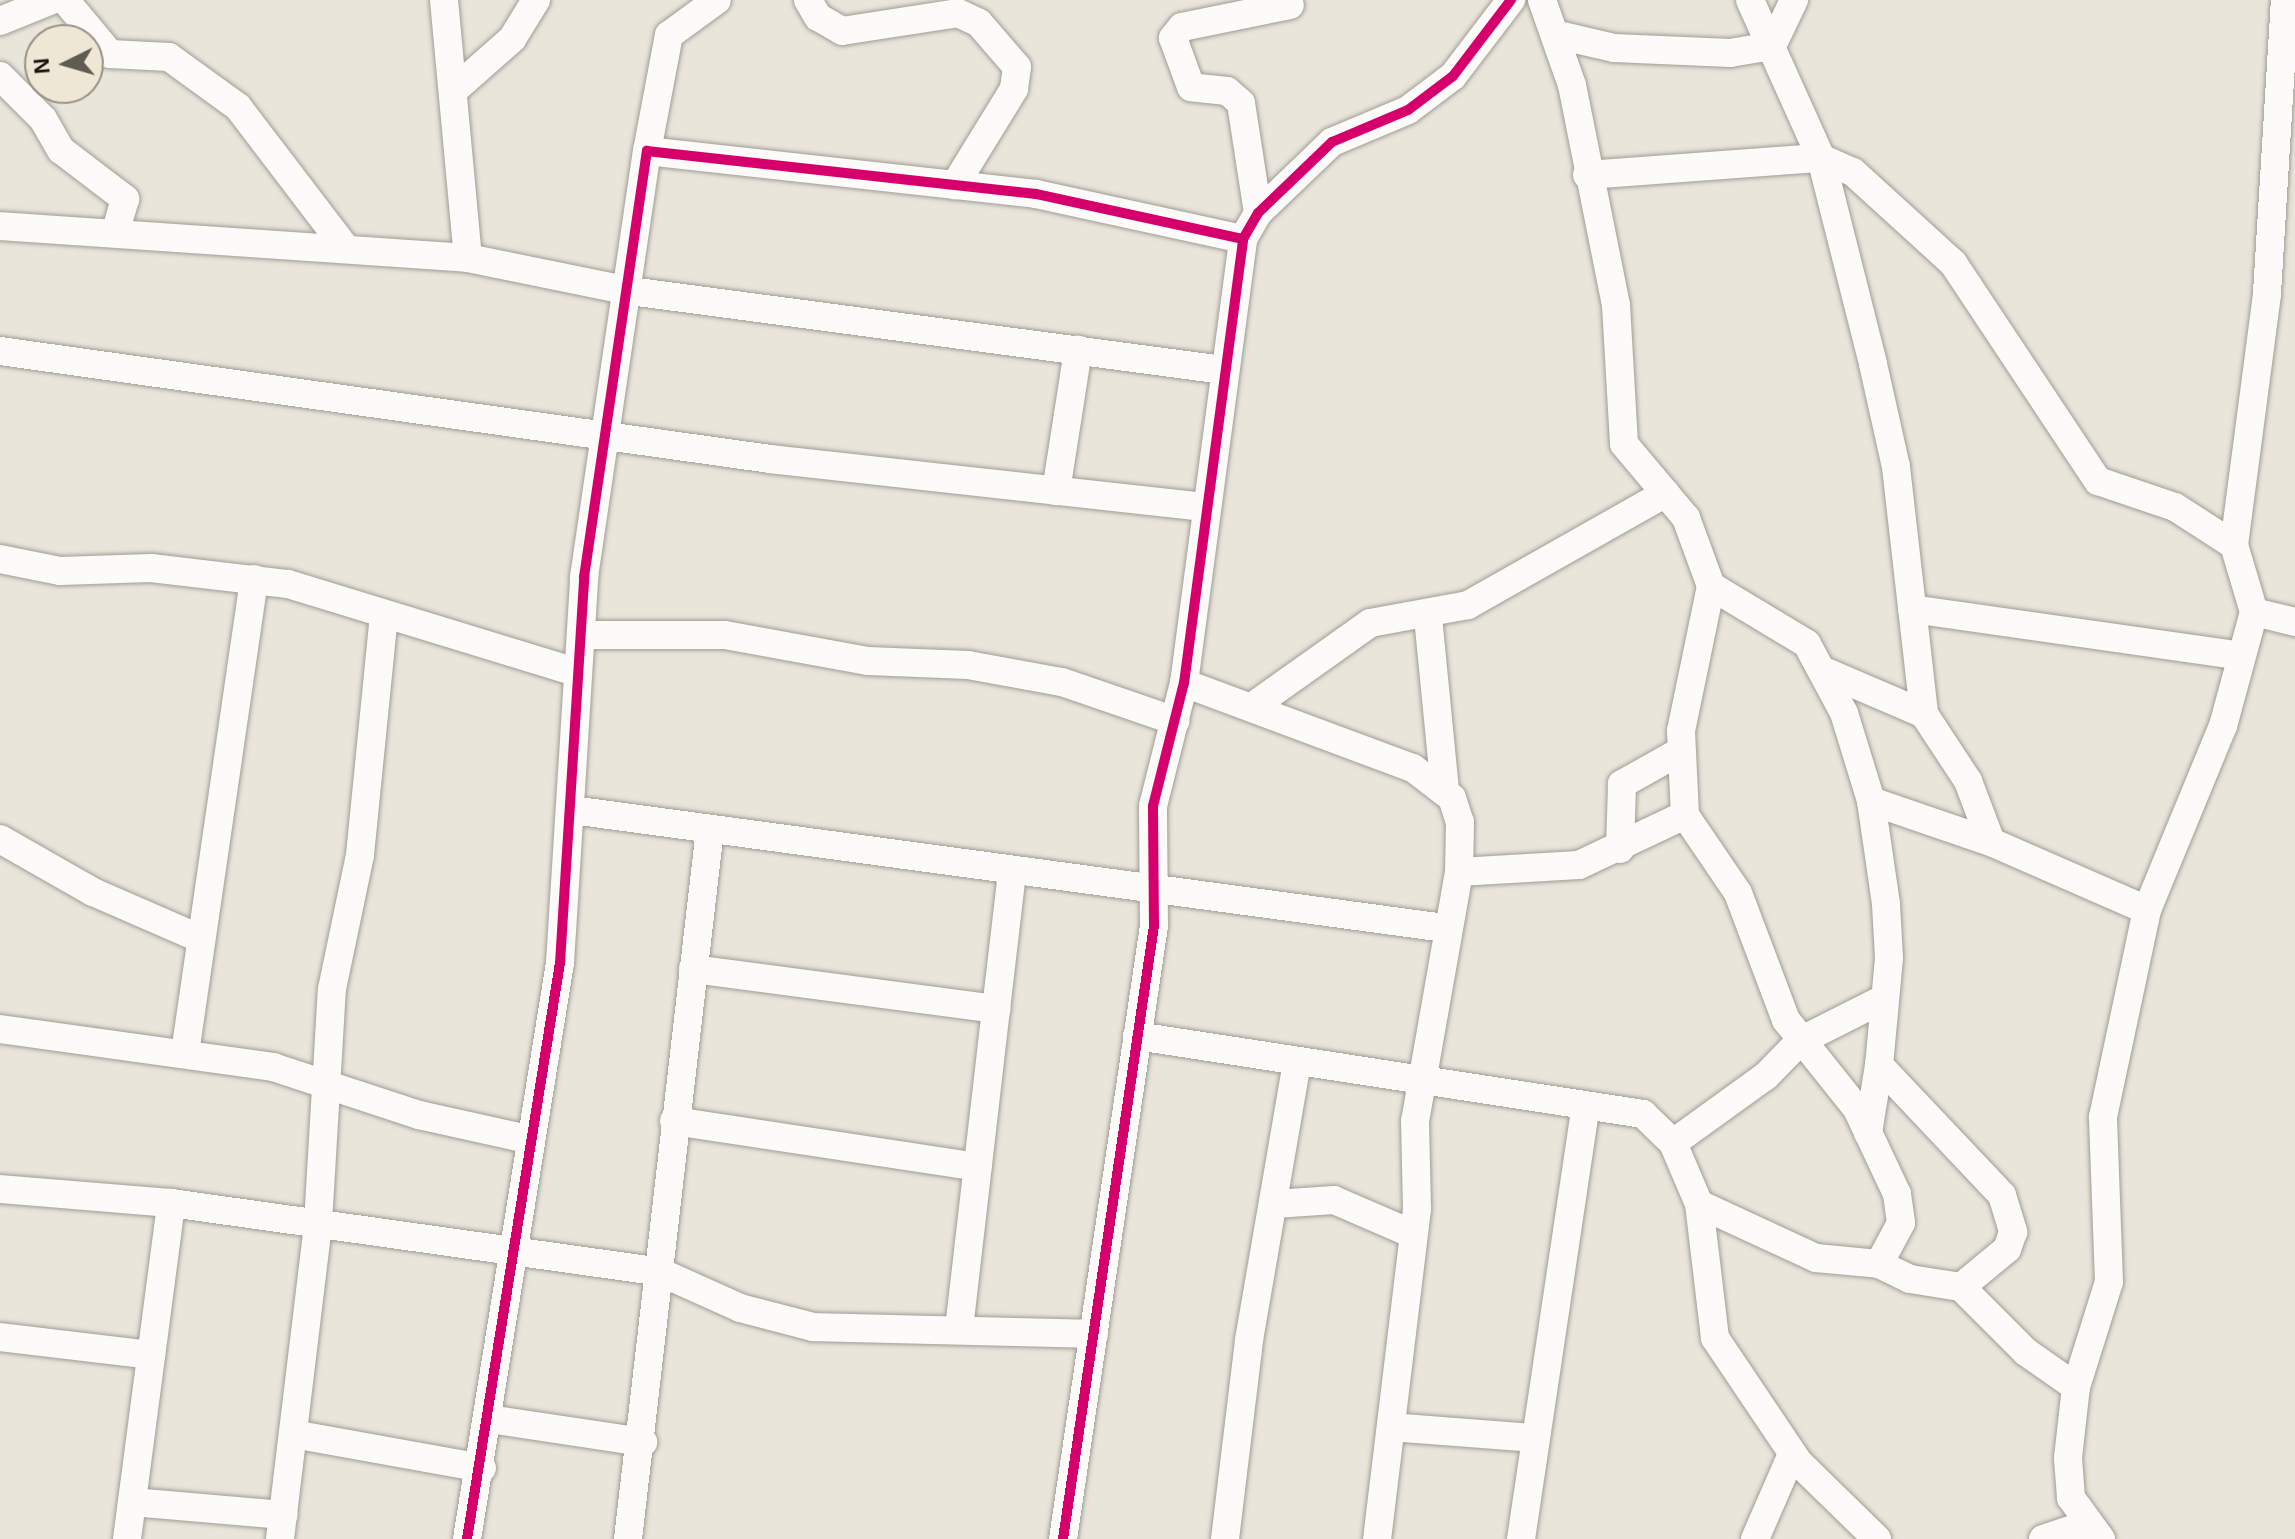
<!DOCTYPE html>
<style>
body{margin:0}
#map{position:relative;width:2295px;height:1539px;overflow:hidden;background:#e9e5db;font-family:Arial,sans-serif}
div>[style]{position:absolute}
.roads{filter:drop-shadow(0 0 2px #a09d95) drop-shadow(0 0 2px #a09d95)}
.minor>*{height:28px;margin:-14px;padding:0 14px;transform-origin:14px;border-radius:14px;background:#fcfbfa}
.cycleway>*{height:10px;margin:-5px;padding:0 5px;transform-origin:5px;border-radius:5px;background:#d6006c}
span{translate:-50% -50%;white-space:nowrap;text-align:center;line-height:1.15;-webkit-text-stroke:8px #efe7d5;paint-order:stroke}
.north{position:absolute;left:24px;top:24px;width:80px;height:80px;box-sizing:border-box;background:#efe7d5;border:2px solid #989285;border-radius:50%;rotate:265deg;font-size:22px;font-weight:700;line-height:32px;text-align:center;color:#15130c}
.north::after{content:'';display:block;margin:auto;width:28px;height:36px;background:#5f5c54;clip-path:polygon(50% 0,100% 100%,50% 72%,0 100%)}
</style>
<div id="map">
<div class="roads">
<div class="minor">
<i style="left:65px;top:0;width:70px;rotate:50.2deg"></i>
<i style="left:110px;top:54px;width:59px;rotate:2.9deg"></i>
<i style="left:169px;top:57px;width:85px;rotate:35.9deg"></i>
<i style="left:238px;top:107px;width:175px;rotate:52.7deg"></i>
<i style="left:444px;top:0;width:259px;rotate:84.7deg"></i>
<i style="left:808px;top:0;width:20px;rotate:60deg"></i>
<i style="left:818px;top:17px;width:28px;rotate:30deg"></i>
<i style="left:842px;top:31px;width:117px;rotate:-8.8deg"></i>
<i style="left:958px;top:13px;width:23px;rotate:25deg"></i>
<i style="left:979px;top:23px;width:58px;rotate:49.2deg"></i>
<i style="left:1017px;top:67px;width:22px;rotate:98deg"></i>
<i style="left:1014px;top:89px;width:113px;rotate:121.6deg"></i>
<i style="left:1542px;top:0;width:90px;rotate:70.6deg"></i>
<i style="left:1572px;top:85px;width:224px;rotate:78.7deg"></i>
<i style="left:1616px;top:305px;width:139px;rotate:86.7deg"></i>
<i style="left:1624px;top:444px;width:97px;rotate:50deg"></i>
<i style="left:1686px;top:518px;width:72px;rotate:69.8deg"></i>
<i style="left:1711px;top:586px;width:148px;rotate:101.7deg"></i>
<i style="left:1681px;top:731px;width:84px;rotate:87.3deg"></i>
<i style="left:1685px;top:815px;width:94px;rotate:55.8deg"></i>
<i style="left:1738px;top:893px;width:136px;rotate:69.3deg"></i>
<i style="left:1786px;top:1020px;width:114px;rotate:51.4deg"></i>
<i style="left:1857px;top:1109px;width:94px;rotate:64.8deg"></i>
<i style="left:1897px;top:1194px;width:29px;rotate:82deg"></i>
<i style="left:1901px;top:1223px;width:47px;rotate:118.2deg"></i>
<i style="left:1879px;top:1264px;width:34px;rotate:26deg"></i>
<i style="left:1910px;top:1279px;width:52px;rotate:8.9deg"></i>
<i style="left:1961px;top:1287px;width:92px;rotate:45deg"></i>
<i style="left:2026px;top:1352px;width:61px;rotate:35deg"></i>
<i style="left:1750px;top:0;width:173px;rotate:65.8deg"></i>
<i style="left:1821px;top:158px;width:212px;rotate:75.8deg"></i>
<i style="left:1873px;top:364px;width:106px;rotate:77.4deg"></i>
<i style="left:1896px;top:467px;width:249px;rotate:83.5deg"></i>
<i style="left:1924px;top:714px;width:80px;rotate:56.7deg"></i>
<i style="left:1968px;top:781px;width:65px;rotate:69.3deg"></i>
<i style="left:1991px;top:842px;width:170px;rotate:23.6deg"></i>
<i style="left:0;top:21px;width:56px;rotate:-22deg"></i>
<i style="left:1558px;top:35px;width:57px;rotate:13.1deg"></i>
<i style="left:1614px;top:48px;width:116px;rotate:2.5deg"></i>
<i style="left:1730px;top:53px;width:43px;rotate:-9.5deg"></i>
<i style="left:1772px;top:46px;width:51px;rotate:-64.4deg"></i>
<i style="left:0;top:76px;width:61px;rotate:45deg"></i>
<i style="left:43px;top:119px;width:36px;rotate:60deg"></i>
<i style="left:61px;top:150px;width:81px;rotate:37.4deg"></i>
<i style="left:125px;top:199px;width:33px;rotate:106deg"></i>
<i style="left:453px;top:91px;width:79px;rotate:-41.4deg"></i>
<i style="left:512px;top:39px;width:46px;rotate:-58.4deg"></i>
<i style="left:647px;top:151px;width:118px;rotate:-79.3deg"></i>
<i style="left:669px;top:35px;width:59px;rotate:-36.1deg"></i>
<i style="left:1587px;top:175px;width:235px;rotate:-4.2deg"></i>
<i style="left:1821px;top:158px;width:35px;rotate:24deg"></i>
<i style="left:1853px;top:172px;width:135px;rotate:42.3deg"></i>
<i style="left:1953px;top:263px;width:262px;rotate:56.4deg"></i>
<i style="left:2098px;top:481px;width:81px;rotate:18.7deg"></i>
<i style="left:2175px;top:507px;width:70px;rotate:32.8deg"></i>
<i style="left:1258px;top:213px;width:111px;rotate:-98.8deg"></i>
<i style="left:1241px;top:103px;width:18px;rotate:-139deg"></i>
<i style="left:1227px;top:91px;width:36px;rotate:-174deg"></i>
<i style="left:1191px;top:87px;width:52px;rotate:-110.2deg"></i>
<i style="left:1173px;top:38px;width:14px;rotate:-51deg"></i>
<i style="left:1182px;top:27px;width:110px;rotate:-11.5deg"></i>
<i style="left:0;top:226px;width:469px;rotate:3.9deg"></i>
<i style="left:468px;top:258px;width:165px;rotate:11.5deg"></i>
<i style="left:630px;top:291px;width:599px;rotate:7.58deg"></i>
<i style="left:0;top:351px;width:778px;rotate:7.98deg"></i>
<i style="left:770px;top:459px;width:439px;rotate:6.3deg"></i>
<i style="left:1056px;top:491px;width:143px;rotate:-81.1deg"></i>
<i style="left:0;top:559px;width:61px;rotate:11.3deg"></i>
<i style="left:60px;top:571px;width:91px;rotate:-1.9deg"></i>
<i style="left:151px;top:568px;width:138px;rotate:6.7deg"></i>
<i style="left:288px;top:584px;width:300px;rotate:17deg"></i>
<i style="left:1711px;top:586px;width:112px;rotate:31.1deg"></i>
<i style="left:1807px;top:644px;width:78px;rotate:61.8deg"></i>
<i style="left:1844px;top:713px;width:92px;rotate:72.9deg"></i>
<i style="left:1871px;top:801px;width:104px;rotate:81.7deg"></i>
<i style="left:1886px;top:904px;width:54px;rotate:86.8deg"></i>
<i style="left:1889px;top:958px;width:107px;rotate:95.3deg"></i>
<i style="left:1912px;top:609px;width:333px;rotate:8.1deg"></i>
<i style="left:2254px;top:612px;width:42px;rotate:13.7deg"></i>
<i style="left:1428px;top:617px;width:173px;rotate:84.4deg"></i>
<i style="left:584px;top:635px;width:141px"></i>
<i style="left:725px;top:635px;width:145px;rotate:10.3deg"></i>
<i style="left:868px;top:661px;width:100px;rotate:2.3deg"></i>
<i style="left:968px;top:665px;width:96px;rotate:10.3deg"></i>
<i style="left:1062px;top:682px;width:120px;rotate:19deg"></i>
<i style="left:1826px;top:672px;width:107px;rotate:23.2deg"></i>
<i style="left:1184px;top:683px;width:244px;rotate:20.4deg"></i>
<i style="left:1413px;top:768px;width:49px;rotate:37.6deg"></i>
<i style="left:1452px;top:798px;width:25px;rotate:72deg"></i>
<i style="left:1460px;top:822px;width:50px;rotate:91.1deg"></i>
<i style="left:1459px;top:872px;width:253px;rotate:100deg"></i>
<i style="left:1415px;top:1121px;width:88px;rotate:88.7deg"></i>
<i style="left:1417px;top:1209px;width:332px;rotate:96.9deg"></i>
<i style="left:1252px;top:707px;width:145px;rotate:-35.4deg"></i>
<i style="left:1370px;top:623px;width:100px;rotate:-10.4deg"></i>
<i style="left:1468px;top:605px;width:227px;rotate:-29.5deg"></i>
<i style="left:1871px;top:801px;width:127px;rotate:18.9deg"></i>
<i style="left:572px;top:810px;width:881px;rotate:7.7deg"></i>
<i style="left:0;top:839px;width:107px;rotate:29.7deg"></i>
<i style="left:93px;top:892px;width:116px;rotate:23.5deg"></i>
<i style="left:1620px;top:849px;width:65px;rotate:-88.2deg"></i>
<i style="left:1622px;top:784px;width:65px;rotate:-29.3deg"></i>
<i style="left:1459px;top:872px;width:120px;rotate:-3.3deg"></i>
<i style="left:1579px;top:865px;width:117px;rotate:-25.3deg"></i>
<i style="left:693px;top:969px;width:306px;rotate:7.5deg"></i>
<i style="left:996px;top:1009px;width:323px;rotate:96.6deg"></i>
<i style="left:996px;top:1009px;width:137px;rotate:-83.3deg"></i>
<i style="left:0;top:1029px;width:276px;rotate:7.9deg"></i>
<i style="left:273px;top:1067px;width:154px;rotate:18.2deg"></i>
<i style="left:419px;top:1115px;width:111px;rotate:12.5deg"></i>
<i style="left:1137px;top:1036px;width:512px;rotate:8.76deg"></i>
<i style="left:1643px;top:1114px;width:42px;rotate:44deg"></i>
<i style="left:185px;top:1053px;width:479px;rotate:-81.7deg"></i>
<i style="left:674px;top:1121px;width:307px;rotate:8.6deg"></i>
<i style="left:1868px;top:1133px;width:69px;rotate:-80.8deg"></i>
<i style="left:1879px;top:1065px;width:179px;rotate:46.6deg"></i>
<i style="left:2002px;top:1195px;width:39px;rotate:73deg"></i>
<i style="left:2013px;top:1232px;width:18px;rotate:109deg"></i>
<i style="left:2007px;top:1249px;width:60px;rotate:140.4deg"></i>
<i style="left:0;top:1189px;width:172px;rotate:4.7deg"></i>
<i style="left:171px;top:1203px;width:494px;rotate:8deg"></i>
<i style="left:660px;top:1272px;width:88px;rotate:24.2deg"></i>
<i style="left:740px;top:1308px;width:75px;rotate:14.6deg"></i>
<i style="left:813px;top:1327px;width:281px;rotate:1.4deg"></i>
<i style="left:1275px;top:1204px;width:59px;rotate:-3.9deg"></i>
<i style="left:1334px;top:1200px;width:86px;rotate:23.3deg"></i>
<i style="left:1699px;top:1204px;width:129px;rotate:24.8deg"></i>
<i style="left:1816px;top:1258px;width:63px;rotate:5.4deg"></i>
<i style="left:0;top:1337px;width:152px;rotate:6.8deg"></i>
<i style="left:489px;top:1419px;width:156px;rotate:8.5deg"></i>
<i style="left:1391px;top:1427px;width:144px;rotate:4.4deg"></i>
<i style="left:293px;top:1434px;width:192px;rotate:10.2deg"></i>
<i style="left:132px;top:1502px;width:152px;rotate:4.9deg"></i>
<i style="left:127px;top:1539px;width:339px;rotate:-82.5deg"></i>
<i style="left:280px;top:1539px;width:318px;rotate:-83.1deg"></i>
<i style="left:318px;top:1223px;width:234px;rotate:-86.6deg"></i>
<i style="left:332px;top:989px;width:137px;rotate:-78.2deg"></i>
<i style="left:360px;top:855px;width:240px;rotate:-84.3deg"></i>
<i style="left:467px;top:1539px;width:583px;rotate:-80.83deg"></i>
<i style="left:560px;top:963px;width:387px;rotate:-86.4deg"></i>
<i style="left:584px;top:577px;width:431px;rotate:-81.6deg"></i>
<i style="left:647px;top:151px;width:391px;rotate:6.3deg"></i>
<i style="left:1036px;top:194px;width:212px;rotate:12.3deg"></i>
<i style="left:628px;top:1539px;width:715px;rotate:-83.41deg"></i>
<i style="left:1063px;top:1539px;width:620px;rotate:-81.56deg"></i>
<i style="left:1154px;top:926px;width:120px;rotate:-90.5deg"></i>
<i style="left:1153px;top:806px;width:127px;rotate:-75.9deg"></i>
<i style="left:1184px;top:683px;width:448px;rotate:-82.4deg"></i>
<i style="left:1243px;top:239px;width:30px;rotate:-60deg"></i>
<i style="left:1258px;top:213px;width:103px;rotate:-43.8deg"></i>
<i style="left:1332px;top:142px;width:82px;rotate:-22.8deg"></i>
<i style="left:1408px;top:110px;width:56px;rotate:-37.1deg"></i>
<i style="left:1453px;top:76px;width:96px;rotate:-52.7deg"></i>
<i style="left:1225px;top:1539px;width:200px;rotate:-83.1deg"></i>
<i style="left:1249px;top:1340px;width:283px;rotate:-80.2deg"></i>
<i style="left:1521px;top:1539px;width:435px;rotate:-81.5deg"></i>
<i style="left:1755px;top:1539px;width:93px;rotate:-66.5deg"></i>
<i style="left:1877px;top:1539px;width:109px;rotate:-135.7deg"></i>
<i style="left:1799px;top:1463px;width:151px;rotate:-123.9deg"></i>
<i style="left:1715px;top:1338px;width:135px;rotate:-96.8deg"></i>
<i style="left:1699px;top:1204px;width:66px;rotate:-113.1deg"></i>
<i style="left:1673px;top:1143px;width:115px;rotate:-35.8deg"></i>
<i style="left:1766px;top:1076px;width:49px;rotate:-45.8deg"></i>
<i style="left:1800px;top:1041px;width:95px;rotate:-26.8deg"></i>
<i style="left:2043px;top:1539px;width:44px;rotate:-18.4deg"></i>
<i style="left:2101px;top:1539px;width:51px;rotate:-126.2deg"></i>
<i style="left:2071px;top:1498px;width:40px;rotate:-94.3deg"></i>
<i style="left:2068px;top:1458px;width:71px;rotate:-83.6deg"></i>
<i style="left:2076px;top:1387px;width:110px;rotate:-72.6deg"></i>
<i style="left:2109px;top:1282px;width:165px;rotate:-92.1deg"></i>
<i style="left:2103px;top:1117px;width:212px;rotate:-78deg"></i>
<i style="left:2147px;top:910px;width:199px;rotate:-67.6deg"></i>
<i style="left:2223px;top:726px;width:118px;rotate:-74.8deg"></i>
<i style="left:2254px;top:612px;width:70px;rotate:-106.6deg"></i>
<i style="left:2234px;top:545px;width:254px;rotate:-82.5deg"></i>
<i style="left:2267px;top:293px;width:294px;rotate:-86.5deg"></i>
</div>
</div>
<div class="cycleway">
<i style="left:467px;top:1539px;width:583px;rotate:-80.83deg"></i>
<i style="left:560px;top:963px;width:387px;rotate:-86.4deg"></i>
<i style="left:584px;top:577px;width:431px;rotate:-81.6deg"></i>
<i style="left:647px;top:151px;width:391px;rotate:6.3deg"></i>
<i style="left:1036px;top:194px;width:212px;rotate:12.3deg"></i>
<i style="left:1063px;top:1539px;width:620px;rotate:-81.56deg"></i>
<i style="left:1154px;top:926px;width:120px;rotate:-90.5deg"></i>
<i style="left:1153px;top:806px;width:127px;rotate:-75.9deg"></i>
<i style="left:1184px;top:683px;width:448px;rotate:-82.4deg"></i>
<i style="left:1243px;top:239px;width:30px;rotate:-60deg"></i>
<i style="left:1258px;top:213px;width:103px;rotate:-43.8deg"></i>
<i style="left:1332px;top:142px;width:82px;rotate:-22.8deg"></i>
<i style="left:1408px;top:110px;width:56px;rotate:-37.1deg"></i>
<i style="left:1453px;top:76px;width:96px;rotate:-52.7deg"></i>
</div>
<div class="north">N</div>
</div>
